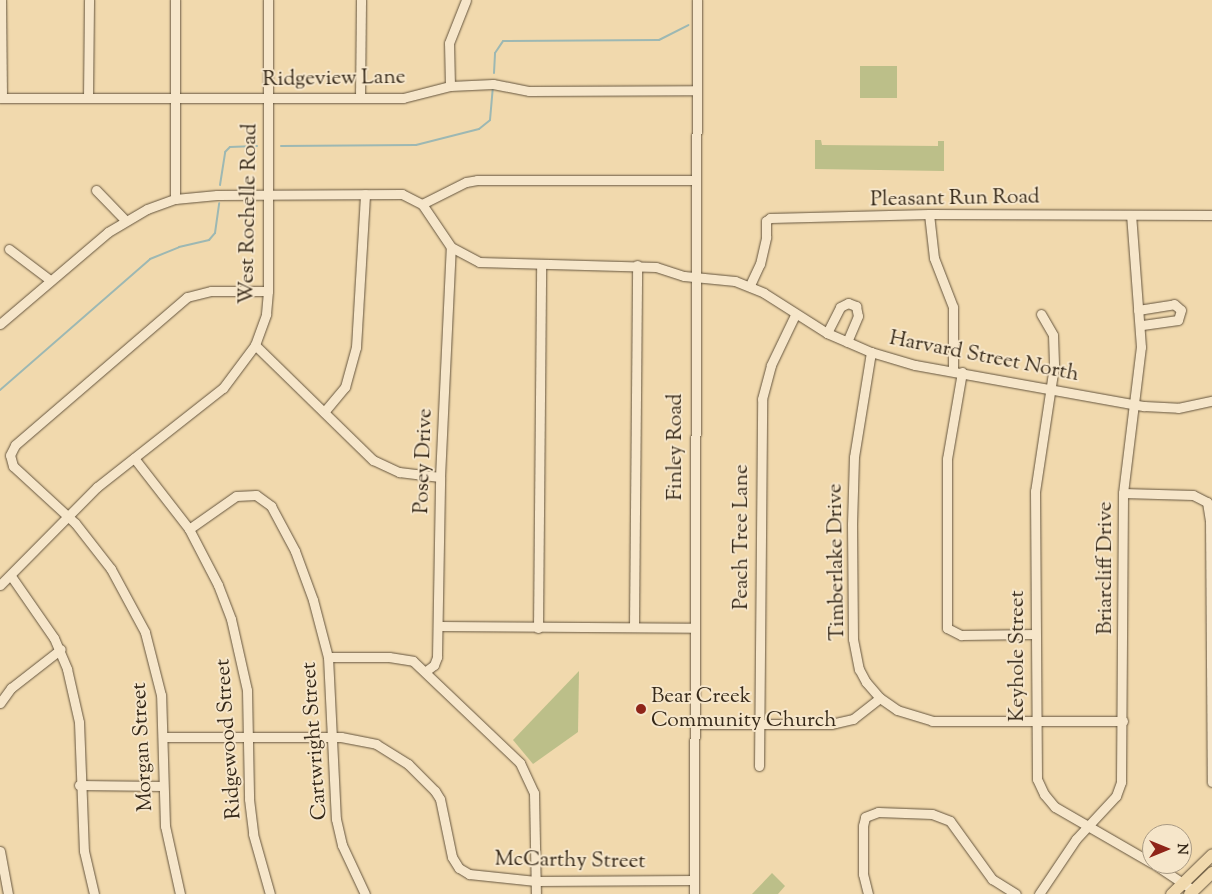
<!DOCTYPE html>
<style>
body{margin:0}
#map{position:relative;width:1212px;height:894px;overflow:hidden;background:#f1d9ad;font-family:"Sorts Mill Goudy",serif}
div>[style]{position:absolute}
.green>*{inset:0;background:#bcbf89;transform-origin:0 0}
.stream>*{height:2px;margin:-1px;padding:0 1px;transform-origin:1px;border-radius:1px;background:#9db8b3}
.roads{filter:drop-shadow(0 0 1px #65553e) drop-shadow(0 0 1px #65553e)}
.minor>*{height:9px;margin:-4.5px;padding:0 4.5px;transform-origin:4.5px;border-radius:4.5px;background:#f6e6ca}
.major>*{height:11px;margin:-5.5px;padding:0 5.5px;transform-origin:5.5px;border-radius:5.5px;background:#f1d9ad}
.dots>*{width:14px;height:14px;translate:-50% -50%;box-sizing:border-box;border:2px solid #f6e6ca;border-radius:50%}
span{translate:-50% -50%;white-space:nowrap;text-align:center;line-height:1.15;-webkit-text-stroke:4px #f6e6ca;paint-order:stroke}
.street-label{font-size:21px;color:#362919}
.poi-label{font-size:21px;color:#362919}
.left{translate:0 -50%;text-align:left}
.north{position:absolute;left:1142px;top:824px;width:50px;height:50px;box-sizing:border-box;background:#f6e6ca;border:1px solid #a99a83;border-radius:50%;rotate:90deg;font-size:14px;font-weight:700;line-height:20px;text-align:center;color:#362919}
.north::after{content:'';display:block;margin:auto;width:18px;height:22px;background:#8f2418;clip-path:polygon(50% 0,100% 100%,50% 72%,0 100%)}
</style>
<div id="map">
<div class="green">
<i style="left:860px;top:66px;width:37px;height:32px"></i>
<i style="clip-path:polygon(815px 140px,821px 140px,822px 145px,938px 146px,938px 141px,944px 141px,944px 171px,815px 169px)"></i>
<i style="clip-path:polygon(579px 671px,578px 732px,533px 764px,513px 740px)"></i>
<i style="clip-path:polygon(772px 873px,785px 886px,778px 894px,752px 894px)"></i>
</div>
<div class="stream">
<i style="left:494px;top:73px;width:20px;rotate:-87deg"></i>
<i style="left:495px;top:53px;width:14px;rotate:-56deg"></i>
<i style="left:503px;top:41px;width:156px;rotate:-0.4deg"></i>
<i style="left:659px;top:40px;width:33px;rotate:-27deg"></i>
<i style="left:281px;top:146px;width:135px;rotate:-0.4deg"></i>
<i style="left:416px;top:145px;width:65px;rotate:-14.3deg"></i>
<i style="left:479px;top:129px;width:14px;rotate:-39deg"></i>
<i style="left:490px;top:120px;width:32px;rotate:-85deg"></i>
<i style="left:220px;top:185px;width:33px;rotate:-81deg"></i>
<i style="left:225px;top:152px;width:7px;rotate:-45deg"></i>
<i style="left:230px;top:147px;width:27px;rotate:-2deg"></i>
<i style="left:0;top:390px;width:199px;rotate:-41.1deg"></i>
<i style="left:150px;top:259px;width:31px;rotate:-22deg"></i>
<i style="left:179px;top:247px;width:31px;rotate:-13deg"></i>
<i style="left:209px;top:240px;width:9px;rotate:-49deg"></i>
<i style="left:215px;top:233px;width:30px;rotate:-82deg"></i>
</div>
<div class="roads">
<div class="minor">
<i style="left:1px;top:0;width:98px;rotate:89.4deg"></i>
<i style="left:175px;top:0;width:199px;rotate:90deg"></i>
<i style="left:450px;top:86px;width:43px;rotate:-91.3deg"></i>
<i style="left:449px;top:43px;width:46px;rotate:-68.4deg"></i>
<i style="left:0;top:98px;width:403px"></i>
<i style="left:403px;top:98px;width:49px;rotate:-14.3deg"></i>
<i style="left:450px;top:86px;width:43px;rotate:-2.7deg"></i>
<i style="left:493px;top:84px;width:37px;rotate:11deg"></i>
<i style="left:529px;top:91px;width:167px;rotate:-0.3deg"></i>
<i style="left:88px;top:98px;width:98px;rotate:-89.4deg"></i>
<i style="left:360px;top:98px;width:98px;rotate:-89.4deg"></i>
<i style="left:96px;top:190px;width:42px;rotate:46deg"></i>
<i style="left:422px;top:204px;width:49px;rotate:-26.6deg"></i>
<i style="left:466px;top:182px;width:11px;rotate:-10deg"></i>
<i style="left:477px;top:180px;width:218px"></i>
<i style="left:929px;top:214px;width:44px;rotate:83.5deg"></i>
<i style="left:934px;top:258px;width:53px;rotate:68.8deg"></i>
<i style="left:953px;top:307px;width:64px;rotate:90deg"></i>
<i style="left:9px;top:249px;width:51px;rotate:37.1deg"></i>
<i style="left:750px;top:285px;width:23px;rotate:-65deg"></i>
<i style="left:760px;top:264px;width:28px;rotate:-77deg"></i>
<i style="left:766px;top:237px;width:16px;rotate:-90deg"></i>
<i style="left:766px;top:221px;width:5px;rotate:-37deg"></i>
<i style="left:770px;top:218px;width:159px;rotate:-1.4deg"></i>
<i style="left:929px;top:214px;width:283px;rotate:0.2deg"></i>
<i style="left:1138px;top:310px;width:36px;rotate:-9deg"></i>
<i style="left:1174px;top:304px;width:9px;rotate:41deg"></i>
<i style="left:1181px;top:310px;width:10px;rotate:107deg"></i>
<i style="left:1178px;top:320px;width:36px;rotate:172deg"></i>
<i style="left:1041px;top:314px;width:24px;rotate:60deg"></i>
<i style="left:1053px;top:335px;width:31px;rotate:88deg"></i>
<i style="left:1054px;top:366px;width:126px;rotate:98.6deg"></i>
<i style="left:1035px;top:491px;width:288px;rotate:89.6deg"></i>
<i style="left:1037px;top:779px;width:17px;rotate:65deg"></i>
<i style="left:1044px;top:794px;width:17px;rotate:50deg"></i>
<i style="left:1055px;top:807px;width:112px;rotate:30deg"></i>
<i style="left:0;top:324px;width:142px;rotate:-40.4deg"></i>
<i style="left:108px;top:232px;width:45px;rotate:-30.5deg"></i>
<i style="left:147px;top:209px;width:30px;rotate:-20deg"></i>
<i style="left:175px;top:199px;width:42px;rotate:-5.4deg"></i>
<i style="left:217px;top:195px;width:185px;rotate:-0.3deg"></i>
<i style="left:402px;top:194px;width:22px;rotate:27deg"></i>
<i style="left:422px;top:204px;width:52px;rotate:56deg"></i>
<i style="left:451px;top:247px;width:32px;rotate:28deg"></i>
<i style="left:479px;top:262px;width:177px;rotate:1.6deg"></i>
<i style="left:656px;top:267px;width:29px;rotate:18deg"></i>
<i style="left:684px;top:276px;width:51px;rotate:5.6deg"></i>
<i style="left:735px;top:281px;width:31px;rotate:22deg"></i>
<i style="left:764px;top:293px;width:75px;rotate:32.4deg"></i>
<i style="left:827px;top:333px;width:48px;rotate:23.4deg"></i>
<i style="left:871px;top:352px;width:46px;rotate:16.5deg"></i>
<i style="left:915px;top:365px;width:233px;rotate:10.2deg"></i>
<i style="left:1144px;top:406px;width:34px;rotate:3deg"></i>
<i style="left:1178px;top:408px;width:35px;rotate:-12deg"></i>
<i style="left:827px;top:333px;width:29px;rotate:-63deg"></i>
<i style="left:840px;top:307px;width:9px;rotate:-27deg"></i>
<i style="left:848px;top:303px;width:9px;rotate:21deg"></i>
<i style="left:856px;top:306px;width:10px;rotate:79deg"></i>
<i style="left:858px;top:316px;width:28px;rotate:113deg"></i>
<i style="left:255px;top:345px;width:165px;rotate:44.3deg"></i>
<i style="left:373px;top:460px;width:29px;rotate:25deg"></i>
<i style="left:399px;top:472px;width:41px;rotate:7deg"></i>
<i style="left:871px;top:352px;width:106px;rotate:99.2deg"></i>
<i style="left:854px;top:457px;width:67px;rotate:91.7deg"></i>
<i style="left:852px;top:524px;width:115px;rotate:89.5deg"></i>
<i style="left:853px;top:639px;width:31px;rotate:79deg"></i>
<i style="left:859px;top:669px;width:15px;rotate:62deg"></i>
<i style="left:866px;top:682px;width:21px;rotate:49deg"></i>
<i style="left:880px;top:698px;width:21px;rotate:35deg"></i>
<i style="left:897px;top:710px;width:37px;rotate:17deg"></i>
<i style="left:932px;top:721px;width:191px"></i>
<i style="left:962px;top:372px;width:88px;rotate:99.8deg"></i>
<i style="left:947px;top:459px;width:169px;rotate:90deg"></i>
<i style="left:947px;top:628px;width:16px;rotate:27deg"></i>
<i style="left:961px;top:635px;width:74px;rotate:-0.8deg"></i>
<i style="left:324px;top:412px;width:33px;rotate:-50deg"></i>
<i style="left:345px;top:387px;width:41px;rotate:-74.6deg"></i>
<i style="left:356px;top:347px;width:153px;rotate:-86.6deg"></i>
<i style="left:134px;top:458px;width:90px;rotate:52.2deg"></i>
<i style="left:189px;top:529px;width:63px;rotate:62.6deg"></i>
<i style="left:218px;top:585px;width:36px;rotate:69deg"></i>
<i style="left:231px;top:619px;width:73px;rotate:77.3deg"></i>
<i style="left:247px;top:690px;width:109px;rotate:88.9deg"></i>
<i style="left:249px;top:799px;width:35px;rotate:83deg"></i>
<i style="left:253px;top:834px;width:62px;rotate:74.2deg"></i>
<i style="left:1123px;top:493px;width:70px;rotate:1.6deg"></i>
<i style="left:1193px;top:495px;width:16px;rotate:27deg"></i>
<i style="left:1207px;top:502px;width:18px;rotate:81deg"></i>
<i style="left:1210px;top:520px;width:262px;rotate:89.6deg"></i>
<i style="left:189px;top:529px;width:57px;rotate:-35.1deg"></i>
<i style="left:236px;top:496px;width:20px;rotate:-3deg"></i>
<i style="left:256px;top:495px;width:19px;rotate:36deg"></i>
<i style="left:271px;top:506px;width:51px;rotate:61.9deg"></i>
<i style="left:295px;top:551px;width:52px;rotate:69.8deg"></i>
<i style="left:313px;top:600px;width:59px;rotate:75.3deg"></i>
<i style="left:328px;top:657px;width:162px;rotate:87.2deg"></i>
<i style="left:336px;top:819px;width:27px;rotate:77deg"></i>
<i style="left:342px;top:845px;width:54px;rotate:64.9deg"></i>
<i style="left:11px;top:576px;width:75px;rotate:55.3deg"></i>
<i style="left:54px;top:638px;width:34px;rotate:67deg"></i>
<i style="left:67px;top:669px;width:54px;rotate:77.2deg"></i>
<i style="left:79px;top:722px;width:129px;rotate:87.8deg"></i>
<i style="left:84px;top:851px;width:44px;rotate:76.9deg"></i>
<i style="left:0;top:585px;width:138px;rotate:-45.3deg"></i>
<i style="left:97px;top:487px;width:160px;rotate:-38.2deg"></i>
<i style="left:223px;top:388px;width:54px;rotate:-53.3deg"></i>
<i style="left:255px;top:345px;width:33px;rotate:-70deg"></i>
<i style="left:266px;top:314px;width:23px;rotate:-85deg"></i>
<i style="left:268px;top:291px;width:291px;rotate:-90deg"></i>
<i style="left:438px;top:626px;width:256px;rotate:0.4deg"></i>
<i style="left:634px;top:627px;width:362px;rotate:-89.5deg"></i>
<i style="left:538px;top:628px;width:363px;rotate:-89.5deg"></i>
<i style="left:328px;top:657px;width:61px"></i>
<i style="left:389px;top:657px;width:24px;rotate:9deg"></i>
<i style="left:413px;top:661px;width:148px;rotate:43.6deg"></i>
<i style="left:520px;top:763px;width:33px;rotate:65deg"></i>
<i style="left:534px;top:793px;width:101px;rotate:88.9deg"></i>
<i style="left:426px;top:671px;width:10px;rotate:-37deg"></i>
<i style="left:434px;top:665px;width:9px;rotate:-69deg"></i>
<i style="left:437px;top:657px;width:180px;rotate:-89deg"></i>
<i style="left:440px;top:477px;width:230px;rotate:-87.3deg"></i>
<i style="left:0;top:703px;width:19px;rotate:-54deg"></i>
<i style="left:11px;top:688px;width:63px;rotate:-38deg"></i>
<i style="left:694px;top:724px;width:137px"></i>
<i style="left:831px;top:724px;width:23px;rotate:-13deg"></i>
<i style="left:853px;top:719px;width:34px;rotate:-38deg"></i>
<i style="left:163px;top:737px;width:178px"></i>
<i style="left:341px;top:737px;width:36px;rotate:11deg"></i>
<i style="left:376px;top:744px;width:38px;rotate:32deg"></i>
<i style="left:408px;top:764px;width:38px;rotate:45deg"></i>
<i style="left:435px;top:791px;width:9px;rotate:58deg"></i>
<i style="left:440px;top:799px;width:59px;rotate:78.3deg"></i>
<i style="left:452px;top:857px;width:13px;rotate:58deg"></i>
<i style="left:459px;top:868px;width:12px;rotate:31deg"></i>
<i style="left:469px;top:874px;width:67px;rotate:6deg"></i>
<i style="left:536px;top:881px;width:158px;rotate:-0.4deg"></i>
<i style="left:759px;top:766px;width:367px;rotate:-89.5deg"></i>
<i style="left:762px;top:399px;width:35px;rotate:-75deg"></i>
<i style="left:771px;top:365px;width:55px;rotate:-64.4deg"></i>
<i style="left:79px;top:785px;width:84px;rotate:0.7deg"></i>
<i style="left:0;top:851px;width:44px;rotate:79.5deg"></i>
<i style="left:1154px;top:864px;width:47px;rotate:33.7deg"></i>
<i style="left:180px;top:894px;width:70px;rotate:-102.4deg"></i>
<i style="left:165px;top:826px;width:131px;rotate:-91.7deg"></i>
<i style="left:161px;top:695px;width:65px;rotate:-104.3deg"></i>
<i style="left:145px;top:632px;width:72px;rotate:-118.4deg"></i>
<i style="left:111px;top:569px;width:58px;rotate:-128deg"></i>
<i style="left:75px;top:523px;width:84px;rotate:-137.4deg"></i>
<i style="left:13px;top:466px;width:11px;rotate:-105deg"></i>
<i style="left:10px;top:455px;width:11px;rotate:-63deg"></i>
<i style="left:15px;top:445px;width:227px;rotate:-40.7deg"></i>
<i style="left:187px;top:297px;width:25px;rotate:-14deg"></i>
<i style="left:211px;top:291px;width:57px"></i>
<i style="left:694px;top:894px;width:894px;rotate:-89.81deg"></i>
<i style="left:868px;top:894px;width:21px;rotate:-104deg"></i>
<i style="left:863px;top:874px;width:48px;rotate:-90deg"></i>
<i style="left:863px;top:826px;width:9px;rotate:-77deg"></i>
<i style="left:865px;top:817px;width:14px;rotate:-21deg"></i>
<i style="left:878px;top:812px;width:54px;rotate:2.1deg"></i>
<i style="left:932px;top:814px;width:19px;rotate:21deg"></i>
<i style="left:950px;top:821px;width:72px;rotate:54.1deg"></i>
<i style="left:992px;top:879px;width:28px;rotate:32deg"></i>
<i style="left:1039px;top:894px;width:66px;rotate:-56.1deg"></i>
<i style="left:1076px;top:839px;width:59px;rotate:-47.1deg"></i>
<i style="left:1116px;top:796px;width:15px;rotate:-70deg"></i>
<i style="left:1121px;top:782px;width:289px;rotate:-89.6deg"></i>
<i style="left:1123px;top:493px;width:147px;rotate:-83deg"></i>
<i style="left:1141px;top:347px;width:132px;rotate:-94.3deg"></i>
</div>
<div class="major">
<i style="left:1171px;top:894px;width:57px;rotate:-44.3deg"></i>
<i style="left:1189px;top:894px;width:32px;rotate:-44deg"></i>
</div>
</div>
<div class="dots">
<i style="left:641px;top:709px;background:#8f2418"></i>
</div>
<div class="street-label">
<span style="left:334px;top:79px;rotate:-1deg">Ridgeview Lane</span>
<span style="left:955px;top:199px;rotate:-1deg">Pleasant Run Road</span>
<span style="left:249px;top:214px;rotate:-89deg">West Rochelle Road</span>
<span style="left:984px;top:357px;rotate:11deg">Harvard Street North</span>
<span style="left:676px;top:447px;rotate:-90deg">Finley Road</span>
<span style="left:424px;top:461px;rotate:-88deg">Posey Drive</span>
<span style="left:742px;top:537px;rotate:-90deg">Peach Tree Lane</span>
<span style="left:837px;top:562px;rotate:-91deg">Timberlake Drive</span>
<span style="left:1106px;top:568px;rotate:-90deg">Briarcliff Drive</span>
<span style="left:1018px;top:656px;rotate:-90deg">Keyhole Street</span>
<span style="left:229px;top:739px;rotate:-94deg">Ridgewood Street</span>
<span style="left:315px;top:741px;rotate:-94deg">Cartwright Street</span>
<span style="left:143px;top:747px;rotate:-93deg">Morgan Street</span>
<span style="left:570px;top:861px;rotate:1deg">McCarthy Street</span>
</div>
<div class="poi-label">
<span class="left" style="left:651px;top:709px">Bear Creek<br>Community Church</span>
</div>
<div class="north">N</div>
</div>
